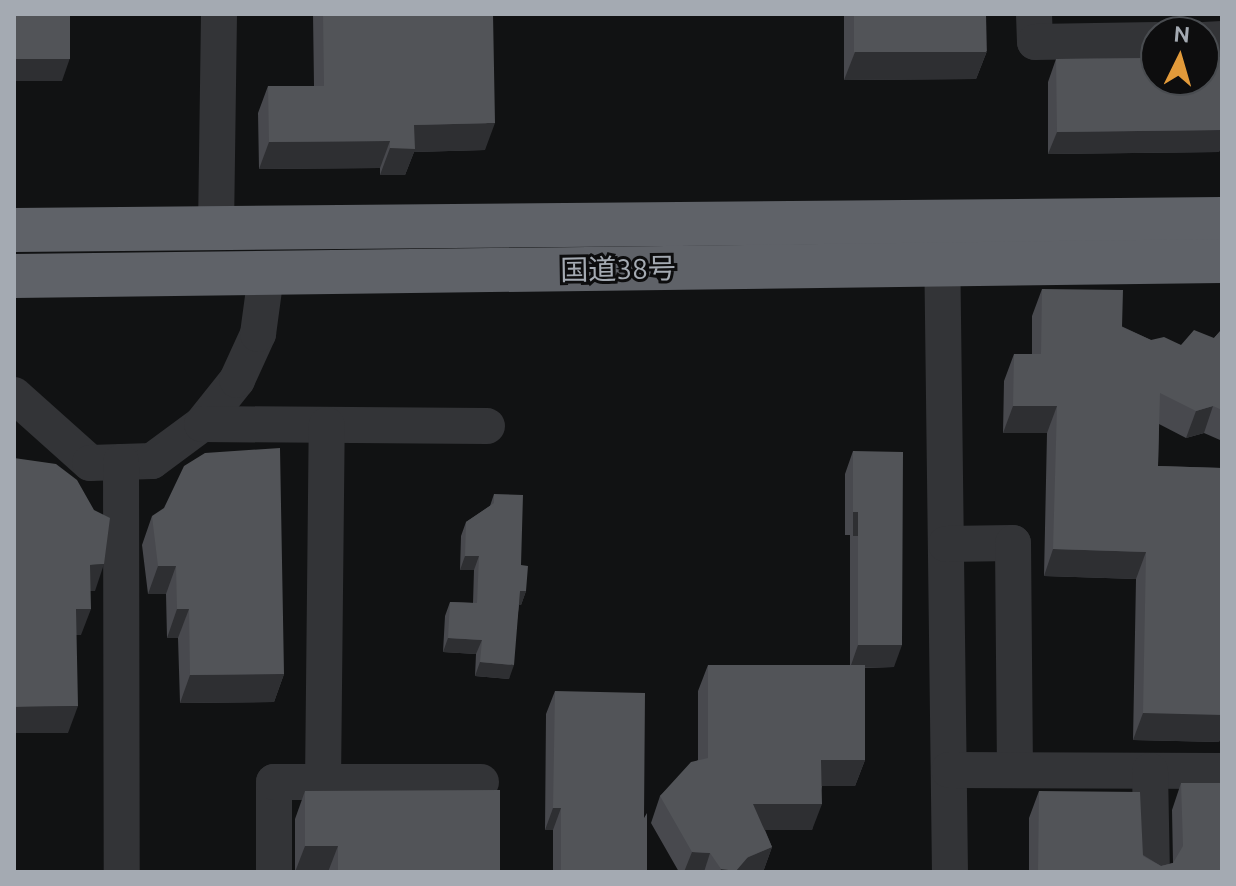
<!DOCTYPE html>
<meta charset="utf-8">
<style>
body{margin:0}
#map{position:relative;width:1236px;height:886px;overflow:hidden;background:#111213;font-family:Ubuntu,"Noto Sans JP",sans-serif}
div>[style]{position:absolute}
.minor>*{height:36px;margin:-18px;padding:0 18px;transform-origin:18px;border-radius:18px;background:#333437}
.highway>*{height:44px;margin:-22px;padding:0 22px;transform-origin:22px;border-radius:22px;background:#5f6268}
.wall>*{inset:0;background:#48494e}
.shaded-wall>*{inset:0;background:#2e2f32;transform-origin:0 0}
.building>*{inset:0;background:#525458;transform-origin:0 0}
span{translate:-50% -50%;white-space:nowrap;text-align:center;line-height:1.15;-webkit-text-stroke:6px #0d0d0e;paint-order:stroke}
.street-label{font-size:28px;color:#a4aab2}
.frame{position:absolute;inset:0;border:16px solid #a4aab2;pointer-events:none}
.north{position:absolute;left:1140px;top:16px;width:80px;height:80px;box-sizing:border-box;background:#0d0d0e;border:2px solid #494c50;border-radius:50%;rotate:5deg;font-size:22px;font-weight:700;line-height:32px;text-align:center;color:#a4aab2}
.north::after{content:'';display:block;margin:auto;width:28px;height:36px;background:#e29a3a;clip-path:polygon(50% 0,100% 100%,50% 72%,0 100%)}
</style>
<div id="map">
<div class="minor">
<i style="left:1034px;top:14px;width:28px;rotate:88deg"></i>
<i style="left:1035px;top:42px;width:121px;rotate:-0.9deg"></i>
<i style="left:1204px;top:40px;width:18px;rotate:-3deg"></i>
<i style="left:216px;top:229px;width:215px;rotate:-89.2deg"></i>
<i style="left:942px;top:238px;width:634px;rotate:89.28deg"></i>
<i style="left:14px;top:395px;width:102px;rotate:41.8deg"></i>
<i style="left:90px;top:463px;width:62px;rotate:-1.8deg"></i>
<i style="left:152px;top:461px;width:62px;rotate:-36.5deg"></i>
<i style="left:202px;top:424px;width:56px;rotate:-51.5deg"></i>
<i style="left:237px;top:380px;width:51px;rotate:-65.5deg"></i>
<i style="left:258px;top:334px;width:60px;rotate:-82.3deg"></i>
<i style="left:202px;top:424px;width:285px;rotate:0.4deg"></i>
<i style="left:121px;top:462px;width:410px;rotate:89.9deg"></i>
<i style="left:946px;top:544px;width:67px;rotate:-0.9deg"></i>
<i style="left:1013px;top:543px;width:227px;rotate:89.5deg"></i>
<i style="left:949px;top:770px;width:273px;rotate:0.2deg"></i>
<i style="left:1150px;top:771px;width:101px;rotate:88.9deg"></i>
<i style="left:323px;top:783px;width:358px;rotate:-89.4deg"></i>
<i style="left:274px;top:872px;width:90px;rotate:-90deg"></i>
<i style="left:274px;top:782px;width:207px"></i>
</div>
<div class="highway">
<i style="left:14px;top:230px;width:1208px;rotate:-0.52deg"></i>
<i style="left:14px;top:276px;width:1208px;rotate:-0.71deg"></i>
</div>
<div class="wall">
<i style="clip-path:polygon(313px 14px,493px 14px,485px 150px,414px 152px,405px 175px,380px 175px,380px 168px,259px 169px,258px 113px,268px 86px,314px 86px)"></i>
<i style="clip-path:polygon(844px 14px,986px 14px,987px 51px,976px 79px,844px 80px)"></i>
<i style="clip-path:polygon(1222px 57px,1222px 143px,1219px 152px,1048px 154px,1048px 82px,1056px 59px)"></i>
<i style="clip-path:polygon(1042px 289px,1151px 340px,1181px 345px,1214px 338px,1222px 329px,1222px 438px,1220px 440px,1204px 433px,1186px 438px,1159px 424px,1158px 466px,1222px 468px,1222px 733px,1219px 742px,1133px 740px,1136px 579px,1044px 576px,1047px 433px,1003px 433px,1004px 381px,1014px 354px,1032px 354px,1032px 316px)"></i>
<i style="clip-path:polygon(853px 451px,894px 667px,865px 668px,865px 760px,855px 786px,822px 786px,812px 830px,765px 830px,772px 847px,763px 872px,679px 872px,651px 823px,660px 796px,698px 760px,698px 691px,708px 665px,850px 665px,850px 535px,845px 535px,845px 474px)"></i>
<i style="clip-path:polygon(494px 494px,521px 565px,526px 591px,521px 605px,519px 605px,509px 679px,475px 676px,476px 654px,443px 652px,445px 616px,450px 602px,473px 603px,474px 570px,460px 570px,461px 536px,466px 522px,490px 506px)"></i>
<i style="clip-path:polygon(152px 516px,284px 674px,274px 702px,180px 703px,178px 638px,167px 638px,166px 594px,148px 594px,142px 545px)"></i>
<i style="clip-path:polygon(555px 691px,644px 818px,647px 872px,553px 872px,553px 830px,545px 830px,546px 714px)"></i>
<i style="clip-path:polygon(1181px 783px,1222px 872px,1029px 872px,1029px 818px,1039px 791px,1161px 866px,1173px 863px,1172px 810px)"></i>
<i style="clip-path:polygon(305px 791px,500px 872px,295px 872px,295px 819px)"></i>
</div>
<div class="shaded-wall">
<i style="clip-path:polygon(987px 51px,976px 79px,844px 80px,855px 52px)"></i>
<i style="clip-path:polygon(70px 58px,62px 81px,14px 81px,14px 59px)"></i>
<i style="clip-path:polygon(495px 123px,485px 150px,414px 152px,405px 175px,380px 175px,390px 148px,414px 125px)"></i>
<i style="clip-path:polygon(1222px 130px,1222px 143px,1219px 152px,1048px 154px,1057px 132px)"></i>
<i style="clip-path:polygon(390px 141px,380px 168px,259px 169px,269px 142px)"></i>
<i style="clip-path:polygon(1013px 406px,1057px 406px,1047px 433px,1003px 433px)"></i>
<i style="clip-path:polygon(1213px 406px,1204px 433px,1186px 438px,1196px 411px)"></i>
<i style="left:853px;top:512px;width:5px;height:24px"></i>
<i style="clip-path:polygon(1053px 549px,1146px 552px,1136px 579px,1044px 576px)"></i>
<i style="clip-path:polygon(465px 556px,479px 556px,474px 570px,460px 570px)"></i>
<i style="clip-path:polygon(104px 564px,95px 591px,81px 591px,90px 565px)"></i>
<i style="clip-path:polygon(158px 566px,176px 566px,166px 594px,148px 594px)"></i>
<i style="clip-path:polygon(520px 591px,526px 591px,521px 605px,515px 605px)"></i>
<i style="clip-path:polygon(76px 609px,91px 609px,81px 635px,67px 635px)"></i>
<i style="clip-path:polygon(177px 609px,189px 609px,178px 638px,167px 638px)"></i>
<i style="clip-path:polygon(448px 638px,482px 640px,476px 654px,443px 652px)"></i>
<i style="clip-path:polygon(858px 645px,902px 645px,894px 667px,850px 668px)"></i>
<i style="clip-path:polygon(480px 662px,514px 665px,509px 679px,475px 676px)"></i>
<i style="clip-path:polygon(284px 674px,274px 702px,180px 703px,190px 675px)"></i>
<i style="clip-path:polygon(78px 706px,68px 733px,14px 733px,14px 707px)"></i>
<i style="clip-path:polygon(1222px 710px,1222px 733px,1219px 742px,1133px 740px,1143px 713px)"></i>
<i style="clip-path:polygon(821px 760px,865px 760px,855px 786px,812px 786px)"></i>
<i style="clip-path:polygon(753px 804px,822px 804px,812px 830px,744px 830px)"></i>
<i style="clip-path:polygon(553px 808px,561px 808px,553px 830px,545px 830px)"></i>
<i style="clip-path:polygon(305px 846px,338px 846px,328px 872px,295px 872px)"></i>
<i style="clip-path:polygon(772px 847px,763px 872px,720px 872px,721px 869px)"></i>
<i style="clip-path:polygon(692px 852px,710px 853px,704px 872px,684px 872px)"></i>
</div>
<div class="building">
<i style="left:14px;top:14px;width:56px;height:45px"></i>
<i style="clip-path:polygon(323px 14px,493px 14px,495px 123px,414px 125px,415px 149px,390px 148px,390px 141px,269px 142px,268px 86px,324px 86px)"></i>
<i style="left:854px;top:14px;width:132px;height:38px"></i>
<i style="clip-path:polygon(1222px 57px,1222px 130px,1057px 132px,1056px 59px,1156px 58px,1156px 80px,1204px 80px,1204px 58px)"></i>
<i style="clip-path:polygon(1042px 289px,1123px 290px,1122px 327px,1151px 340px,1164px 337px,1181px 345px,1194px 330px,1214px 338px,1222px 329px,1222px 410px,1213px 406px,1196px 411px,1160px 393px,1158px 466px,1222px 468px,1222px 715px,1143px 713px,1146px 552px,1053px 549px,1057px 406px,1013px 406px,1014px 354px,1041px 354px)"></i>
<i style="clip-path:polygon(280px 448px,284px 674px,190px 675px,189px 609px,177px 609px,176px 566px,158px 566px,152px 516px,164px 508px,184px 466px,205px 453px)"></i>
<i style="clip-path:polygon(853px 451px,903px 452px,902px 645px,858px 645px,858px 512px,853px 512px)"></i>
<i style="clip-path:polygon(14px 458px,56px 464px,77px 480px,94px 510px,110px 518px,104px 564px,90px 565px,91px 609px,76px 609px,78px 706px,14px 707px)"></i>
<i style="clip-path:polygon(494px 494px,523px 495px,521px 565px,528px 566px,526px 591px,520px 591px,514px 665px,480px 662px,482px 640px,448px 638px,450px 602px,477px 603px,479px 556px,465px 556px,466px 522px,494px 503px)"></i>
<i style="clip-path:polygon(708px 665px,865px 665px,865px 760px,821px 760px,822px 804px,753px 804px,772px 847px,748px 857px,736px 871px,721px 869px,710px 853px,692px 852px,660px 796px,691px 762px,708px 758px)"></i>
<i style="clip-path:polygon(555px 691px,645px 693px,644px 818px,647px 813px,647px 872px,561px 872px,561px 808px,553px 808px)"></i>
<i style="clip-path:polygon(1181px 783px,1222px 783px,1222px 872px,1038px 872px,1039px 791px,1140px 792px,1143px 856px,1161px 866px,1173px 863px,1183px 846px)"></i>
<i style="clip-path:polygon(500px 790px,500px 872px,338px 872px,338px 846px,305px 846px,305px 791px)"></i>
</div>
<div class="street-label">
<span style="left:618px;top:269px;rotate:-1deg">国道38号</span>
</div>
<div class="frame"></div>
<div class="north">N</div>
</div>
